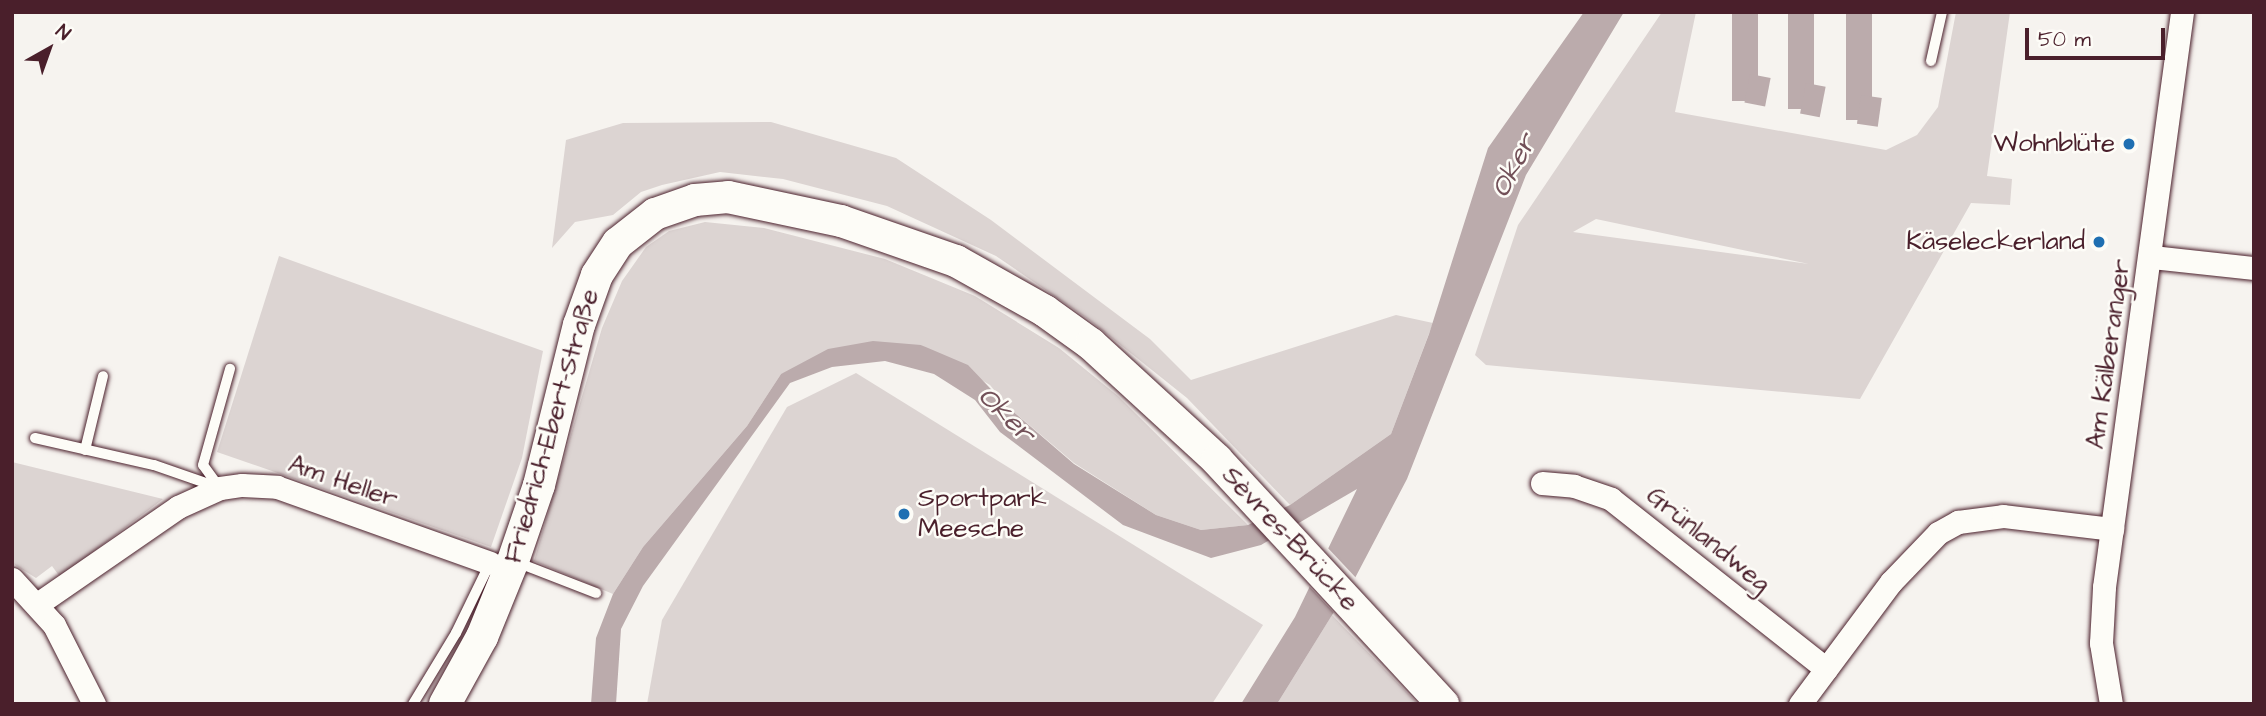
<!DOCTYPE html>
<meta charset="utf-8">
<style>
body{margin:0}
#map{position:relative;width:2266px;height:716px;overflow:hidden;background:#f6f3ef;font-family:"Architects Daughter",sans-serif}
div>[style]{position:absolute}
.green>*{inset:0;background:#dcd4d2}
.water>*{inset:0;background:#bbabac;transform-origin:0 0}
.pier>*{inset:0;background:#f6f3ef}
.roads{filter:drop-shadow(0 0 2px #4a1f2b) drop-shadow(0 0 2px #4a1f2b)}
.lane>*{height:10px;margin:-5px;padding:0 5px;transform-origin:5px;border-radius:5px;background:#fdfcf7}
.street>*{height:23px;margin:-11.5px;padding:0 11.5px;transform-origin:11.5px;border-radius:11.5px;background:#fdfcf7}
.secondary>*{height:32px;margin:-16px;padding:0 16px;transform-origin:16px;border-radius:16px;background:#fdfcf7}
.dots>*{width:19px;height:19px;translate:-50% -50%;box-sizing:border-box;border:4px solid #fdfcf7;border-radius:50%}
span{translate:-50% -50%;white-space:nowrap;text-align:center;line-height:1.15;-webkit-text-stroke:5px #fdfcf7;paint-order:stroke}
.poi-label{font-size:26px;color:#4a1f2b}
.right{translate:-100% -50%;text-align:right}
.left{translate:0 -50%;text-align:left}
.street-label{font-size:26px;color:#4a1f2b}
.water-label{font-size:28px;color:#725058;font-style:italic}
.frame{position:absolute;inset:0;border:14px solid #4a1f2b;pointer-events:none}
.north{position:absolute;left:14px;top:14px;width:70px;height:70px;-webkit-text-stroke:5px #fdfcf7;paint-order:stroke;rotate:40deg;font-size:19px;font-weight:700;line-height:28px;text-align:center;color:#4a1f2b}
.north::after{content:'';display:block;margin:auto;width:24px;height:32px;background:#4a1f2b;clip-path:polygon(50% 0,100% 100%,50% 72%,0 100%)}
.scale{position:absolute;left:2025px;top:28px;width:140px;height:32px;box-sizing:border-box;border:4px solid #4a1f2b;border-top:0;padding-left:9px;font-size:21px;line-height:24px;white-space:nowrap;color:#4a1f2b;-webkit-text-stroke:5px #fdfcf7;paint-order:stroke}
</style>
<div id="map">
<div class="green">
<i style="clip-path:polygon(evenodd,1662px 12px,1696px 12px,1675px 112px,1886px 150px,1917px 135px,1938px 107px,1956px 12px,2010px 12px,1987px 176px,2012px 179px,2010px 205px,1971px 203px,1860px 399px,1486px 365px,1475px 355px,1518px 225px,1662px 12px,1596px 219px,1809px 264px,1573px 232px,1596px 219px)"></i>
<i style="clip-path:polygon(771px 122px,896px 158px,991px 220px,1150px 339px,1191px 380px,1396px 315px,1433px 323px,1391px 434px,1290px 505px,1187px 398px,1088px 319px,996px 256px,887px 206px,783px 179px,720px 172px,662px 185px,641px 192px,613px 215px,575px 222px,552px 248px,566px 140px,623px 123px)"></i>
<i style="clip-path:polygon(705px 222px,764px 228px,885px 259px,975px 296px,1059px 348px,1118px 396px,1248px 525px,1201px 530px,1156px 515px,1074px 463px,1008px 407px,990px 385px,921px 345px,781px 374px,747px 426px,643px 547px,613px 594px,534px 561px,602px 328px,622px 281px,646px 247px,669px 231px)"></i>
<i style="clip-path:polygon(279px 256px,543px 351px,522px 458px,491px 547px,217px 452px)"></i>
<i style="clip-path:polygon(856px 373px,1263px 625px,1212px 704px,647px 704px,662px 620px,787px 407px)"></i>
<i style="clip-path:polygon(12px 462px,163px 499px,60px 577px,52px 566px,36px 578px,12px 563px)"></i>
<i style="clip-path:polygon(1332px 615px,1418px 704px,1277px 704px)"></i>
</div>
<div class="water">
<i style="clip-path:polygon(1584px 12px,1624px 12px,1526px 175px,1407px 479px,1355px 578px,1277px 704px,1241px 704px,1295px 617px,1357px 489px,1261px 545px,1211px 558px,1123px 525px,1000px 432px,975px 400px,934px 374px,885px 361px,832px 367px,790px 383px,643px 586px,621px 629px,616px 704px,591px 704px,596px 638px,613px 594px,643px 547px,747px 426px,781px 374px,828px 349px,873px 341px,921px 345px,968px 365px,1008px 407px,1074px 464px,1156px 515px,1201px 530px,1248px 525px,1290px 505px,1391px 434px,1429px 334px,1488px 148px)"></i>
<i style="left:1732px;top:12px;width:26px;height:89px"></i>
<i style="left:1788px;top:12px;width:26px;height:97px"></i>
<i style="left:1846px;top:12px;width:26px;height:108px"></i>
<i style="left:1750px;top:74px;width:21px;height:29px;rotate:11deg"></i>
<i style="left:1806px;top:83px;width:20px;height:31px;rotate:11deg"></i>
<i style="left:1861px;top:95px;width:21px;height:29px;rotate:8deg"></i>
</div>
<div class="pier">
<i style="clip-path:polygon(1326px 546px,1358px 580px,1336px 615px,1307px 584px)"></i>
</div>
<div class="roads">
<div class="lane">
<i style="left:1931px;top:61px;width:50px;rotate:-77.3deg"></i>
<i style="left:35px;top:438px;width:122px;rotate:12.8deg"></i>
<i style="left:154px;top:465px;width:67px;rotate:19.2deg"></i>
<i style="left:85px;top:450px;width:76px;rotate:-76.3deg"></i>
<i style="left:219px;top:487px;width:27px;rotate:-126deg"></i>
<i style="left:203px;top:465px;width:100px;rotate:-74.3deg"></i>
<i style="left:516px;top:562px;width:86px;rotate:21.2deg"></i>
<i style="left:413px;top:704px;width:83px;rotate:-58.8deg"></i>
<i style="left:456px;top:633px;width:78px;rotate:-64.1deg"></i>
</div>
<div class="street">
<i style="left:2152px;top:257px;width:103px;rotate:6.2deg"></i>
<i style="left:1542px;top:483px;width:32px;rotate:5deg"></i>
<i style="left:1574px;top:486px;width:39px;rotate:19deg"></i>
<i style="left:1611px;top:499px;width:274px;rotate:38.3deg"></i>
<i style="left:12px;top:579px;width:62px;rotate:47.6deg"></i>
<i style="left:54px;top:625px;width:89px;rotate:63.1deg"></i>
<i style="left:39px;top:603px;width:169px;rotate:-34.6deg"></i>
<i style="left:178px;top:507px;width:46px;rotate:-24.3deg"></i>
<i style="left:220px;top:488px;width:22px;rotate:-8deg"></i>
<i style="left:242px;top:485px;width:35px;rotate:3deg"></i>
<i style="left:277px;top:487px;width:226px;rotate:19.6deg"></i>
<i style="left:1800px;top:704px;width:152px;rotate:-53.3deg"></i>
<i style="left:1891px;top:582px;width:68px;rotate:-46.2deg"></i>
<i style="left:1938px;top:533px;width:23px;rotate:-29deg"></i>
<i style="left:1958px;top:522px;width:45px;rotate:-7.6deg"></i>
<i style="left:2003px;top:516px;width:110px;rotate:6.8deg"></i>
<i style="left:2111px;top:704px;width:62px;rotate:-99.3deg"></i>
<i style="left:2101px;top:643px;width:56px;rotate:-86.9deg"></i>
<i style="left:2104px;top:587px;width:580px;rotate:-82.27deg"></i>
</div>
<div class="secondary">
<i style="left:445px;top:704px;width:77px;rotate:-61.1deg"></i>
<i style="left:482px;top:637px;width:82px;rotate:-67.8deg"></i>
<i style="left:513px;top:561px;width:80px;rotate:-71.1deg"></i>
<i style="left:539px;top:485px;width:165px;rotate:-76deg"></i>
<i style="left:579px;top:325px;width:53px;rotate:-70.2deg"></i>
<i style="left:597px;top:275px;width:38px;rotate:-57deg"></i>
<i style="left:618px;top:243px;width:47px;rotate:-38.1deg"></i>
<i style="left:655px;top:214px;width:42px;rotate:-19.3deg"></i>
<i style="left:695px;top:200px;width:33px;rotate:-5deg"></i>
<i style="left:728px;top:197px;width:116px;rotate:12deg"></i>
<i style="left:841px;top:221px;width:122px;rotate:19.2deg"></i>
<i style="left:956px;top:261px;width:102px;rotate:29.3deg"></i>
<i style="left:1045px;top:311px;width:57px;rotate:35.7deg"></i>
<i style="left:1091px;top:344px;width:171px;rotate:42.6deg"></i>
<i style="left:1217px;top:460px;width:333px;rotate:47.2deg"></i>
</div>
</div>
<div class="dots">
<i style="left:2129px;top:144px;background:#1f6fb2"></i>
<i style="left:2099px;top:242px;background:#1f6fb2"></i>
<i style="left:904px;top:514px;background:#1f6fb2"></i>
</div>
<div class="poi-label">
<span class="right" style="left:2115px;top:144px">Wohnblüte</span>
<span class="right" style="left:2085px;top:242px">Käseleckerland</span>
<span class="left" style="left:918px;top:514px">Sportpark<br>Meesche</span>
</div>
<div class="street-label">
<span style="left:2109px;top:354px;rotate:-82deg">Am Kälberanger</span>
<span style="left:552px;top:426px;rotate:-74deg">Friedrich-Ebert-Straße</span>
<span style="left:343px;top:482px;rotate:19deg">Am Heller</span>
<span style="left:1290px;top:539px;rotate:47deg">Sèvres-Brücke</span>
<span style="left:1708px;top:540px;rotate:39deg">Grünlandweg</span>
</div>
<div class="water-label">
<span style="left:1514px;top:166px;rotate:-63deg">Oker</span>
<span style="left:1006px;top:415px;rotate:44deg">Oker</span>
</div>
<div class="frame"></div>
<div class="north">N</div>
<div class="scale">50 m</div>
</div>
